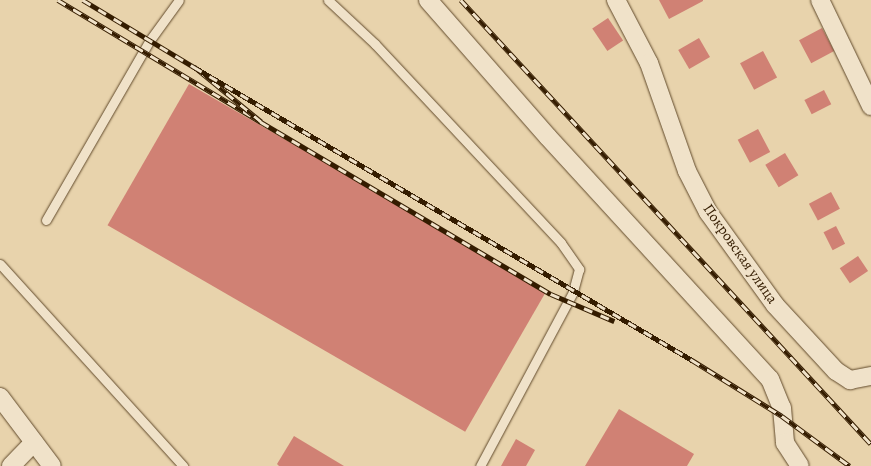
<!DOCTYPE html>
<meta charset="utf-8">
<style>
body{margin:0}
#map{position:relative;width:871px;height:466px;overflow:hidden;background:#e8d3ac;font-family:Alegreya,serif}
div>[style]{position:absolute}
.building>*{inset:0;background:#d08174;transform-origin:0 0}
.roads{filter:drop-shadow(0 0 1px #614a2b) drop-shadow(0 0 1px #614a2b)}
.service>*{height:9px;margin:-4.5px;padding:0 4.5px;transform-origin:4.5px;border-radius:4.5px;background:#f0e2c9}
.minor>*{height:18px;margin:-9px;padding:0 9px;transform-origin:9px;border-radius:9px;background:#f0e2c9}
.rail>*{height:4.5px;margin-top:-2.25px;transform-origin:0;background:repeating-linear-gradient(90deg,#f0e2c9 0 9px,#341c00 0 18px);box-sizing:border-box;border-block:1px solid #341c00}
span{translate:-50% -50%;white-space:nowrap;text-align:center;line-height:1.15;-webkit-text-stroke:4px #f0e2c9;paint-order:stroke}
.street-label{font-size:15px;color:#341c00}
</style>
<div id="map">
<div class="building">
<i style="clip-path:polygon(659px 0,703px 0,703px 1px,669px 19px)"></i>
<i style="left:608px;top:18px;width:27px;height:19px;rotate:56deg"></i>
<i style="left:822px;top:28px;width:26px;height:26px;rotate:62deg"></i>
<i style="left:699px;top:38px;width:22px;height:24px;rotate:60deg"></i>
<i style="left:763px;top:51px;width:30px;height:26px;rotate:62deg"></i>
<i style="left:189px;top:84px;width:413px;height:163px;rotate:30deg"></i>
<i style="left:824px;top:90px;width:16px;height:22px;rotate:63deg"></i>
<i style="left:758px;top:129px;width:26px;height:23px;rotate:62deg"></i>
<i style="left:785px;top:153px;width:26px;height:23px;rotate:59deg"></i>
<i style="left:831px;top:192px;width:19px;height:25px;rotate:62deg"></i>
<i style="left:836px;top:226px;width:20px;height:14px;rotate:63deg"></i>
<i style="left:858px;top:256px;width:18px;height:22px;rotate:56deg"></i>
<i style="clip-path:polygon(619px 409px,694px 454px,687px 466px,585px 466px)"></i>
<i style="clip-path:polygon(294px 436px,344px 466px,279px 466px,277px 464px)"></i>
<i style="clip-path:polygon(516px 439px,535px 450px,526px 466px,501px 466px)"></i>
</div>
<div class="roads">
<div class="service">
<i style="left:328px;top:0;width:64px;rotate:43.1deg"></i>
<i style="left:375px;top:44px;width:272px;rotate:46.9deg"></i>
<i style="left:561px;top:243px;width:32px;rotate:55deg"></i>
<i style="left:579px;top:269px;width:24px;rotate:105deg"></i>
<i style="left:573px;top:292px;width:197px;rotate:118.1deg"></i>
<i style="left:46px;top:220px;width:208px;rotate:-60deg"></i>
<i style="left:150px;top:40px;width:49px;rotate:-54.1deg"></i>
<i style="left:0;top:264px;width:273px;rotate:47.8deg"></i>
</div>
<div class="minor">
<i style="left:428px;top:0;width:182px;rotate:48.8deg"></i>
<i style="left:548px;top:137px;width:328px;rotate:47.5deg"></i>
<i style="left:770px;top:379px;width:31px;rotate:68deg"></i>
<i style="left:782px;top:408px;width:35px;rotate:85deg"></i>
<i style="left:785px;top:443px;width:27px;rotate:57deg"></i>
<i style="left:616px;top:0;width:71px;rotate:62.4deg"></i>
<i style="left:649px;top:63px;width:114px;rotate:70.6deg"></i>
<i style="left:687px;top:171px;width:46px;rotate:62.9deg"></i>
<i style="left:708px;top:212px;width:115px;rotate:54.2deg"></i>
<i style="left:775px;top:305px;width:90px;rotate:47.3deg"></i>
<i style="left:836px;top:371px;width:17px;rotate:33deg"></i>
<i style="left:850px;top:380px;width:21px;rotate:-11deg"></i>
<i style="left:820px;top:0;width:118px;rotate:64.3deg"></i>
<i style="left:0;top:397px;width:86px;rotate:53deg"></i>
<i style="left:11px;top:466px;width:33px;rotate:-46deg"></i>
</div>
</div>
<div class="rail">
<i style="left:58px;top:0;width:237px;rotate:31deg"></i>
<i style="left:261px;top:122px;width:87px;rotate:-140.6deg"></i>
<i style="left:194px;top:67px;width:578px;rotate:30.47deg"></i>
<i style="left:692px;top:360px;width:106px;rotate:31.9deg"></i>
<i style="left:782px;top:416px;width:84px;rotate:36.3deg"></i>
<i style="left:83px;top:0;width:130px;rotate:31.1deg"></i>
<i style="left:461px;top:0;width:604px;rotate:47.28deg"></i>
<i style="left:261px;top:122px;width:337px;rotate:30.7deg"></i>
<i style="left:551px;top:294px;width:69px;rotate:23.2deg"></i>
</div>
<div class="street-label">
<span style="left:740px;top:254px;rotate:55deg">Покровская улица</span>
</div>
</div>
